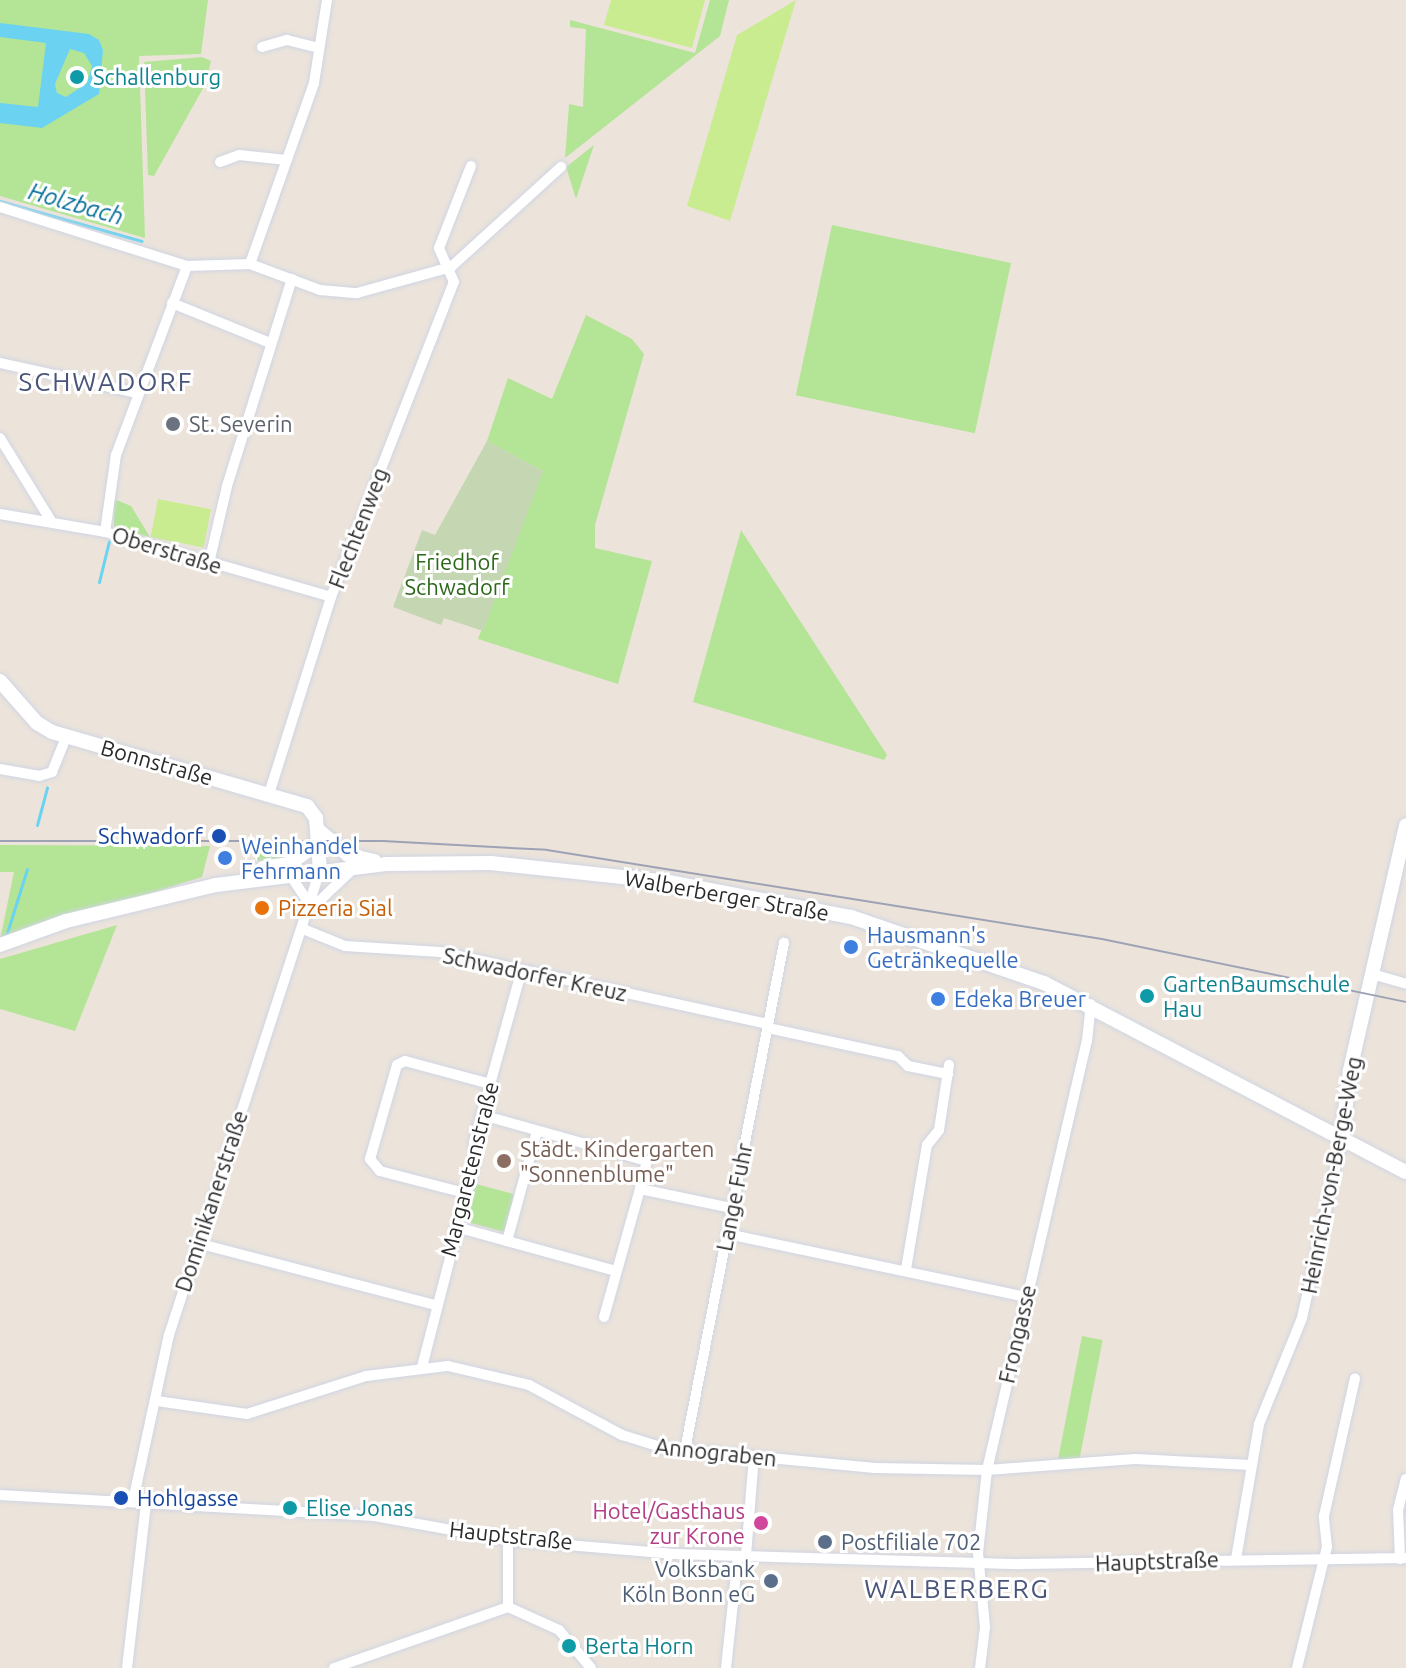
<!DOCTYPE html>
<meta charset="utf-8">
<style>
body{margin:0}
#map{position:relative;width:1406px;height:1668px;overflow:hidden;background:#ece4db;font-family:Ubuntu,sans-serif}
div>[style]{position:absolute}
.green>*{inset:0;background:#b4e496;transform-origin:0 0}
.cemetery>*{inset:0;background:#c5d6b2}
.pitch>*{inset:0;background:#c9ec91;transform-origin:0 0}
.water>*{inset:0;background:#6bd3f1}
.stream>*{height:3px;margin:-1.5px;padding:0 1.5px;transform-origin:1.5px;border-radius:1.5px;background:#6bd3f1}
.roads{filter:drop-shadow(0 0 2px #d0d5e3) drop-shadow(0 0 2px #d0d5e3)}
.street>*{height:10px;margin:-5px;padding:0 5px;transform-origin:5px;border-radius:5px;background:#fff}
.secondary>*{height:14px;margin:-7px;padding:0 7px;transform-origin:7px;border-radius:7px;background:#fff}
.tram>*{height:2px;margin:-1px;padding:0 1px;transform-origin:1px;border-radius:1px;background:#9ea2b5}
.dots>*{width:22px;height:22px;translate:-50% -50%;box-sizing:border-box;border:4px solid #fff;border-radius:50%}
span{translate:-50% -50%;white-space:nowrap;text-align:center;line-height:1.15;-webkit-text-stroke:6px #fff;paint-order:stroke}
.culture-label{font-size:22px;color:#0d838f}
.left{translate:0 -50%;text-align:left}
.worship-label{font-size:22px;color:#5b616d}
.street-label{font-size:22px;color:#2a2a2a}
.park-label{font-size:22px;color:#2c6818}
.transit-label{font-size:22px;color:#164399}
.right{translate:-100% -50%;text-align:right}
.shop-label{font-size:22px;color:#366cbe}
.food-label{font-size:22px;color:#c56008}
.education-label{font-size:22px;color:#785e54}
.hotel-label{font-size:22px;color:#b23c85}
.service-label{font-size:22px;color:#4e5e75}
.water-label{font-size:24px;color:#0a719d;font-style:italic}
.quarter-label{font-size:26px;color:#49547b;letter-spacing:2px}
</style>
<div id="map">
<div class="green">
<i style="clip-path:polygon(0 0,208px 0,201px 54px,139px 56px,145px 238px,0 196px)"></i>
<i style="clip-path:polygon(710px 0,729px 0,720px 36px,565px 158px,569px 104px,583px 107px,586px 29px,570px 27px,570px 20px,695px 53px)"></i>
<i style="clip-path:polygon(202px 57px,211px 61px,206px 83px,154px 176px,148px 175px,144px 62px)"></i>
<i style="clip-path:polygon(594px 145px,576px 199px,566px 167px)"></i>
<i style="left:832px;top:225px;width:183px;height:174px;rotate:12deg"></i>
<i style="clip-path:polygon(586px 315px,632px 339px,644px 354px,595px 525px,595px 548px,652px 561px,618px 684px,478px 639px,543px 471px,487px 441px,508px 378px,552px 399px)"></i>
<i style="clip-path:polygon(114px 499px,131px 506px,150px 537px,114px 528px)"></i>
<i style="clip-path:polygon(741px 530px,887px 755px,884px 760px,693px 702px)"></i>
<i style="clip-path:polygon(254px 844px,264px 847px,296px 848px,292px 856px,263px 862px,256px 860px)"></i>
<i style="clip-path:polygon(0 845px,210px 846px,202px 877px,0 940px,14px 872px,0 872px)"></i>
<i style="clip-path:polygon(117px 925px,75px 1031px,0 1009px,0 959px)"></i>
<i style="left:476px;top:1184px;width:41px;height:39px;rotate:15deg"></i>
<i style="left:1082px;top:1336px;width:21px;height:128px;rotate:11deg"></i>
</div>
<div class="cemetery">
<i style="clip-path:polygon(487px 441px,543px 471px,483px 631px,444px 618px,441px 625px,393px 607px,422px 530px,435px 535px)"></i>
</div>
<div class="pitch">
<i style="clip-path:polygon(611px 0,705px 0,692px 48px,604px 25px)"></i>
<i style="clip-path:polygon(796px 0,730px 221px,687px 206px,737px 35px)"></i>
<i style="left:158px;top:499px;width:54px;height:39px;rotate:11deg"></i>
</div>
<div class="water">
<i style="clip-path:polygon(evenodd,0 23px,89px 34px,99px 40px,103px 50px,99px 94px,42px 128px,0 123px,0 103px,38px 107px,46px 43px,0 37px,0 23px,70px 49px,84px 53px,92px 66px,87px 83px,66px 97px,57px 93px,55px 84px,70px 49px)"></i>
</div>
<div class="stream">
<i style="left:0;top:201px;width:147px;rotate:15.8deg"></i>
<i style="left:99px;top:582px;width:42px;rotate:-76.3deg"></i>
<i style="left:37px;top:825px;width:39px;rotate:-75deg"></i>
<i style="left:7px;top:933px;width:67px;rotate:-72.6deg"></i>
</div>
<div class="roads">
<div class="street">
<i style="left:262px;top:47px;width:26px;rotate:-16deg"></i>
<i style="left:287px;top:40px;width:33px;rotate:14deg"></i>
<i style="left:220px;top:162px;width:20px;rotate:-20deg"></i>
<i style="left:239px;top:155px;width:48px;rotate:5.9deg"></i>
<i style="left:0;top:207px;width:196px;rotate:17.5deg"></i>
<i style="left:187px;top:266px;width:63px;rotate:-1.8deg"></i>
<i style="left:250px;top:264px;width:75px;rotate:20.4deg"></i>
<i style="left:320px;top:290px;width:37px;rotate:5deg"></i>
<i style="left:357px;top:293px;width:98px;rotate:-15.5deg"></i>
<i style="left:451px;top:267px;width:149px;rotate:-42.3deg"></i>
<i style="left:250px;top:264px;width:192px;rotate:-70.5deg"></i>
<i style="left:314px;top:83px;width:84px;rotate:-81.1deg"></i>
<i style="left:172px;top:303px;width:106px;rotate:22.2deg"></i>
<i style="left:0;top:363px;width:139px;rotate:12.4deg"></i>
<i style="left:0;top:438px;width:97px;rotate:58.4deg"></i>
<i style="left:0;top:514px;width:107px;rotate:9.7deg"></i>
<i style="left:105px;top:532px;width:235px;rotate:16deg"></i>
<i style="left:105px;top:532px;width:78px;rotate:-81.9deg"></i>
<i style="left:116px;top:455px;width:202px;rotate:-69.4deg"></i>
<i style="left:209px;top:563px;width:79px;rotate:-76.8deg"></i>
<i style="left:227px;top:486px;width:217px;rotate:-72.6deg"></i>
<i style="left:0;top:769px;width:40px;rotate:10deg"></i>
<i style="left:39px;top:776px;width:14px;rotate:-17deg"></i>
<i style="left:52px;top:772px;width:38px;rotate:-68deg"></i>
<i style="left:269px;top:794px;width:207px;rotate:-72.5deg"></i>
<i style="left:331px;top:597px;width:338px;rotate:-68.7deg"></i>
<i style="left:454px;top:282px;width:37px;rotate:-114deg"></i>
<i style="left:439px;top:248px;width:88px;rotate:-68.7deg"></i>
<i style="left:290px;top:875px;width:40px;rotate:56deg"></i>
<i style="left:313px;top:907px;width:57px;rotate:-43.6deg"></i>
<i style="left:303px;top:929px;width:45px;rotate:22deg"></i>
<i style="left:345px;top:946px;width:95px;rotate:3.6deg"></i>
<i style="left:440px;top:952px;width:336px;rotate:12.4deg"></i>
<i style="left:1372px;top:974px;width:35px;rotate:16deg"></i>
<i style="left:768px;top:1028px;width:133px;rotate:12.2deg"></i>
<i style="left:898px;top:1056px;width:14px;rotate:45deg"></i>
<i style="left:908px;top:1066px;width:41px;rotate:11.3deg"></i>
<i style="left:482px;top:1115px;width:171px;rotate:15.6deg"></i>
<i style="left:647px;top:1161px;width:29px;rotate:104deg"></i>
<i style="left:640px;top:1189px;width:94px;rotate:11.7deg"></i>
<i style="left:465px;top:1193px;width:88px;rotate:-165.5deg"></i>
<i style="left:380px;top:1171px;width:16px;rotate:-130deg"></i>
<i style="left:370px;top:1159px;width:98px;rotate:-74deg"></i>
<i style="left:397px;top:1065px;width:9px;rotate:-27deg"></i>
<i style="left:405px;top:1061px;width:88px;rotate:15.1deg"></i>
<i style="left:456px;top:1227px;width:166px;rotate:15.4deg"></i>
<i style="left:727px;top:1234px;width:305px;rotate:11.9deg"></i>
<i style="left:507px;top:1241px;width:114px;rotate:-74.7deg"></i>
<i style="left:197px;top:1243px;width:246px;rotate:14.6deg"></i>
<i style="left:906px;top:1269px;width:126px;rotate:-80.4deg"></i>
<i style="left:927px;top:1145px;width:19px;rotate:-51deg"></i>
<i style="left:939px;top:1130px;width:66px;rotate:-81.3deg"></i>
<i style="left:604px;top:1317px;width:133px;rotate:-74.3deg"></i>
<i style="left:422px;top:1367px;width:213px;rotate:-75.6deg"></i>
<i style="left:475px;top:1161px;width:19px;rotate:-93deg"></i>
<i style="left:474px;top:1142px;width:176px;rotate:-74.5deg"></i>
<i style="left:157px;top:1401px;width:91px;rotate:8.2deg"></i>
<i style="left:247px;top:1414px;width:125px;rotate:-17.7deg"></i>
<i style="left:366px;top:1376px;width:83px;rotate:-7deg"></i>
<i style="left:448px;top:1366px;width:83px;rotate:13.2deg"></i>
<i style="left:529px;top:1385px;width:106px;rotate:28.3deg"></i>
<i style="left:622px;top:1435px;width:44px;rotate:17.2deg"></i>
<i style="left:664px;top:1448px;width:212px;rotate:5.4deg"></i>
<i style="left:875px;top:1468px;width:112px;rotate:1deg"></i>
<i style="left:987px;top:1470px;width:148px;rotate:-4.3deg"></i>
<i style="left:1135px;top:1459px;width:116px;rotate:3deg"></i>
<i style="left:685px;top:1450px;width:517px;rotate:-78.95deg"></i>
<i style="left:0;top:1495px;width:375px;rotate:3.2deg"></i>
<i style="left:374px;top:1516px;width:136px;rotate:10.2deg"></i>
<i style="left:508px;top:1540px;width:167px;rotate:4.8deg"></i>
<i style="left:674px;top:1554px;width:347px;rotate:1.7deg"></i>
<i style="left:1021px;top:1564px;width:385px;rotate:-0.9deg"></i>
<i style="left:133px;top:1501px;width:170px;rotate:-77.8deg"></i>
<i style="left:169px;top:1335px;width:488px;rotate:-72deg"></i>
<i style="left:508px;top:1540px;width:67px;rotate:90deg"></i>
<i style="left:746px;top:1555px;width:99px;rotate:-85.4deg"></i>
<i style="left:1236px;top:1559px;width:137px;rotate:-80.3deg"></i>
<i style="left:1259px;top:1424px;width:114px;rotate:-67.9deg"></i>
<i style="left:1302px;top:1318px;width:185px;rotate:-77.5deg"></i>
<i style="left:1400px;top:1559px;width:49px;rotate:-92.3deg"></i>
<i style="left:1398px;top:1510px;width:32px;rotate:-76deg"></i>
<i style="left:508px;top:1607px;width:56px;rotate:24.3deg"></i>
<i style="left:559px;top:1630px;width:50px;rotate:49.9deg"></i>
<i style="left:127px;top:1668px;width:164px;rotate:-83.4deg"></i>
<i style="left:334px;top:1668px;width:184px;rotate:-19.3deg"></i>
<i style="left:726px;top:1668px;width:113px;rotate:-83.9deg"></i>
<i style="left:980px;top:1668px;width:41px;rotate:-83deg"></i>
<i style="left:985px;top:1627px;width:74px;rotate:-95.4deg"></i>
<i style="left:978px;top:1553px;width:83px;rotate:-83.8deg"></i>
<i style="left:987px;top:1470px;width:441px;rotate:-76.9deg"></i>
<i style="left:1087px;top:1041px;width:37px;rotate:-84deg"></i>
<i style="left:1297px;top:1668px;width:125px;rotate:-76.1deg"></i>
<i style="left:1327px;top:1547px;width:31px;rotate:-96deg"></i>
<i style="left:1324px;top:1516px;width:141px;rotate:-77.3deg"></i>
</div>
<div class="secondary">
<i style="left:0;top:681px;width:56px;rotate:48.6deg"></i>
<i style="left:37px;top:723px;width:17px;rotate:31deg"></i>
<i style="left:52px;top:732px;width:266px;rotate:16.2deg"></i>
<i style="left:307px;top:806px;width:15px;rotate:53deg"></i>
<i style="left:316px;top:818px;width:53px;rotate:85.7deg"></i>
<i style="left:317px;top:829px;width:40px;rotate:40deg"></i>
<i style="left:348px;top:855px;width:27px;rotate:13deg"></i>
<i style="left:263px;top:868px;width:26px;rotate:-9deg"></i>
<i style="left:289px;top:864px;width:37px;rotate:-36deg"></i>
<i style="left:0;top:945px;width:70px;rotate:-20deg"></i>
<i style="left:66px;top:921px;width:154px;rotate:-13.5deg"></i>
<i style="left:216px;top:885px;width:171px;rotate:-7deg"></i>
<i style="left:386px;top:864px;width:105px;rotate:-0.5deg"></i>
<i style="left:491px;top:863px;width:179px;rotate:6.1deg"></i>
<i style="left:669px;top:882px;width:185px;rotate:10.9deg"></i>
<i style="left:851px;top:917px;width:204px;rotate:18.9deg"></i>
<i style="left:1044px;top:983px;width:408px;rotate:27.6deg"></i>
<i style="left:1342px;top:1137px;width:67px;rotate:-83.2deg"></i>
<i style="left:1350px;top:1070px;width:251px;rotate:-77.1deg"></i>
</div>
</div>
<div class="tram">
<i style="left:0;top:841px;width:383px"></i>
<i style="left:383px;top:841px;width:164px;rotate:3.1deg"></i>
<i style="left:547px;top:850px;width:562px;rotate:9.11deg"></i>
<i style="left:1102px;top:939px;width:310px;rotate:11.7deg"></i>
</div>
<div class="dots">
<i style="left:77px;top:77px;background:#0f9aa8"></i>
<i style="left:173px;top:424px;background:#6b7280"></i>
<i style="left:219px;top:836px;background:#1a4fb4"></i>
<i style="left:225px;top:858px;background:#3f7fe0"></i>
<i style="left:262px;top:908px;background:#e8710a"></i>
<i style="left:851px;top:947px;background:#3f7fe0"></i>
<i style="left:1147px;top:996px;background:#0f9aa8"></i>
<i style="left:938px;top:999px;background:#3f7fe0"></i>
<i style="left:504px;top:1161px;background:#8d6e63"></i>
<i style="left:121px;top:1498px;background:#1a4fb4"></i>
<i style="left:290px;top:1508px;background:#0f9aa8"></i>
<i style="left:761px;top:1523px;background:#d1479c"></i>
<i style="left:825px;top:1542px;background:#5c6f8a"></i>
<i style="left:771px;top:1581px;background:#5c6f8a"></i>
<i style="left:569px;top:1646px;background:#0f9aa8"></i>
</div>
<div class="culture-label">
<span class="left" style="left:93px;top:77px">Schallenburg</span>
<span class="left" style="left:1163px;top:996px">GartenBaumschule<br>Hau</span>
<span class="left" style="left:306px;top:1508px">Elise Jonas</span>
<span class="left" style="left:585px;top:1646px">Berta Horn</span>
</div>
<div class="worship-label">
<span class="left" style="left:189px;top:424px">St. Severin</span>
</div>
<div class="street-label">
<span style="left:358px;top:528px;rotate:-69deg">Flechtenweg</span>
<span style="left:167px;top:550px;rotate:17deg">Oberstraße</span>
<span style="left:157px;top:762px;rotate:16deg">Bonnstraße</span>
<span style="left:727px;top:895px;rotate:10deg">Walberberger Straße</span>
<span style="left:535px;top:974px;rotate:12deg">Schwadorfer Kreuz</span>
<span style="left:469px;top:1169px;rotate:-76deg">Margaretenstraße</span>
<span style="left:1331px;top:1175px;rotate:-79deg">Heinrich-von-Berge-Weg</span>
<span style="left:734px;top:1197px;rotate:-79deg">Lange Fuhr</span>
<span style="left:211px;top:1201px;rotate:-72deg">Dominikanerstraße</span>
<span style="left:1017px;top:1334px;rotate:-77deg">Frongasse</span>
<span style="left:716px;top:1452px;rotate:6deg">Annograben</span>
<span style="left:511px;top:1535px;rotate:6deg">Hauptstraße</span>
<span style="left:1157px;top:1561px;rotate:-2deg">Hauptstraße</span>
</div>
<div class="park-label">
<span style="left:457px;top:574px">Friedhof<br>Schwadorf</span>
</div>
<div class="transit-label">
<span class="right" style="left:203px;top:836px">Schwadorf</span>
<span class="left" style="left:137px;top:1498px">Hohlgasse</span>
</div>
<div class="shop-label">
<span class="left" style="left:241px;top:858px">Weinhandel<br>Fehrmann</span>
<span class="left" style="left:867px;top:947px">Hausmann's<br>Getränkequelle</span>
<span class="left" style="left:954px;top:999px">Edeka Breuer</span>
</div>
<div class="food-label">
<span class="left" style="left:278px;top:908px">Pizzeria Sial</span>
</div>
<div class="education-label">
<span class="left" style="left:520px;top:1161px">Städt. Kindergarten<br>"Sonnenblume"</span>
</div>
<div class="hotel-label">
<span class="right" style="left:745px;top:1523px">Hotel/Gasthaus<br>zur Krone</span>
</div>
<div class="service-label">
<span class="left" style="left:841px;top:1542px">Postfiliale 702</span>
<span class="right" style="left:755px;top:1581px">Volksbank<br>Köln Bonn eG</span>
</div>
<div class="water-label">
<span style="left:76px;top:204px;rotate:16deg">Holzbach</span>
</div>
<div class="quarter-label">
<span style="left:106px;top:382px">SCHWADORF</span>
<span style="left:957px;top:1589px">WALBERBERG</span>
</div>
</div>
